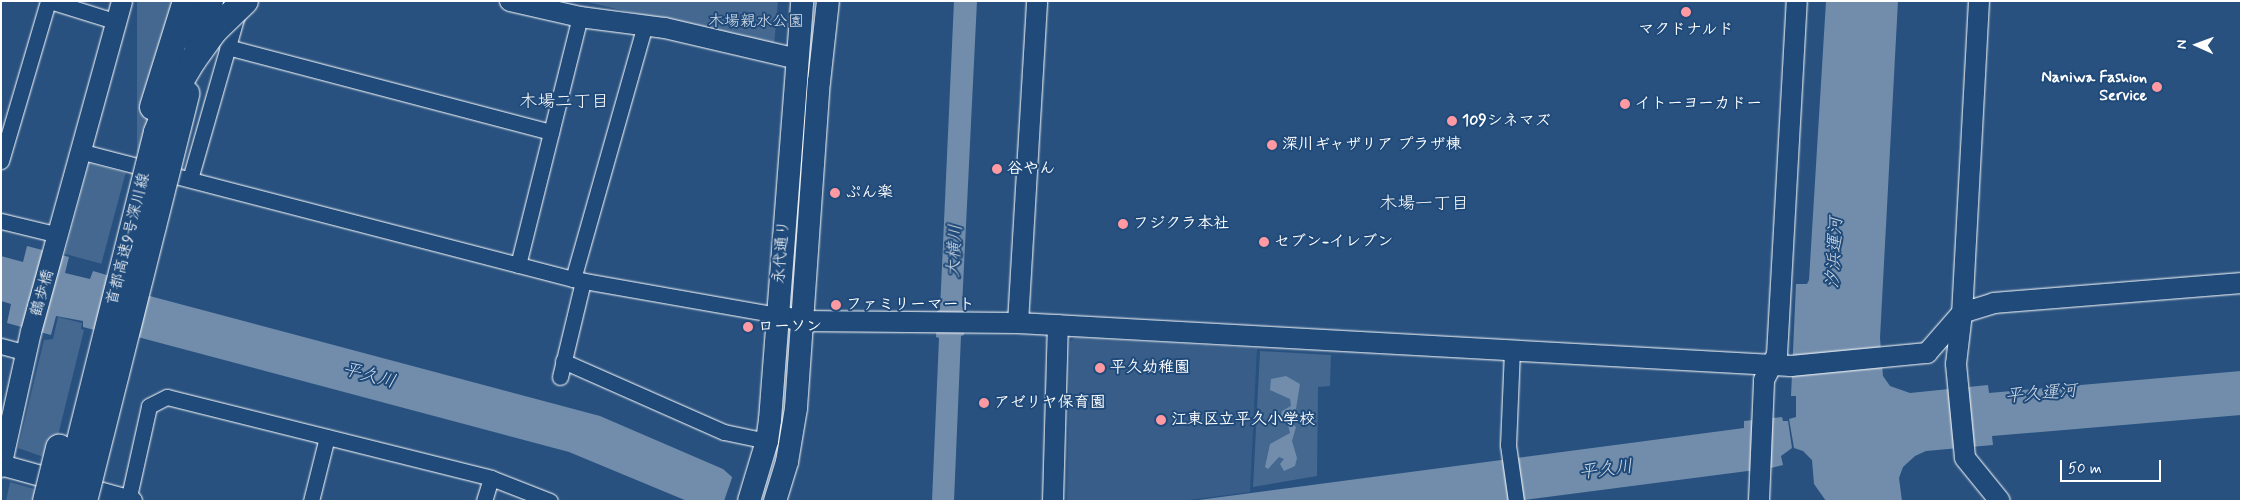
<!DOCTYPE html>
<meta charset="utf-8">
<style>
body{margin:0}
#map{position:relative;width:2242px;height:502px;overflow:hidden;background:#28517f;font-family:Mynerve,"Klee One",sans-serif}
div>[style]{position:absolute}
.built>*{inset:0;background:#375d88}
.green>*{inset:0;background:#446890;transform-origin:0 0}
.water>*{inset:0;background:#718dab}
.pier>*{inset:0;background:#28517f}
.roads{filter:drop-shadow(0 0 1px #fff) drop-shadow(0 0 1px #fff)}
.street>*{height:15px;margin:-7.5px;padding:0 7.5px;transform-origin:7.5px;border-radius:7.5px;background:#1f4a7a}
.secondary>*{height:20px;margin:-10px;padding:0 10px;transform-origin:10px;border-radius:10px;background:#1f4a7a}
.primary>*{height:22px;margin:-11px;padding:0 11px;transform-origin:11px;border-radius:11px;background:#1f4a7a}
.bridges{filter:drop-shadow(0 0 1px #fff) drop-shadow(0 0 1px #fff)}
.highway-bridge>*{height:26px;margin:-13px;padding:0 13px;transform-origin:13px;border-radius:13px;background:#1f4a7a}
.dots>*{width:14px;height:14px;translate:-50% -50%;box-sizing:border-box;border:2px solid #1f4a7a;border-radius:50%}
span{translate:-50% -50%;white-space:nowrap;text-align:center;line-height:1.15;-webkit-text-stroke:4px #1f4a7a;paint-order:stroke}
.park-label{font-size:16px;color:#dae1e9}
.poi-label{font-size:16px;color:#fff;font-weight:700}
.right{translate:-100% -50%;text-align:right}
.left{translate:0 -50%;text-align:left}
.street-label{font-size:16px;color:#fff}
.neighbourhood-label{font-size:18px;color:#fff}
.water-label{font-size:18px;color:#d4dde6;font-style:italic}
.frame{position:absolute;inset:0;border:2px solid #fff;pointer-events:none}
.north{position:absolute;left:2172px;top:20px;width:50px;height:50px;-webkit-text-stroke:4px #1f4a7a;paint-order:stroke;rotate:272deg;font-size:14px;font-weight:700;line-height:20px;text-align:center;color:#fff}
.north::after{content:'';display:block;margin:auto;width:18px;height:22px;background:#fff;clip-path:polygon(50% 0,100% 100%,50% 72%,0 100%)}
.scale{position:absolute;left:2060px;top:460px;width:101px;height:22px;box-sizing:border-box;border:2px solid #fff;border-top:0;padding-left:6px;font-size:15px;line-height:18px;white-space:nowrap;color:#fff;-webkit-text-stroke:4px #1f4a7a;paint-order:stroke}
</style>
<div id="map">
<div class="built">
<i style="clip-path:polygon(1075px 337px,1257px 348px,1250px 492px,1181px 501px,1067px 500px,1070px 342px)"></i>
</div>
<div class="green">
<i style="left:137px;top:1px;width:39px;height:151px"></i>
<i style="clip-path:polygon(583px 1px,778px 1px,774px 46px)"></i>
<i style="left:89px;top:163px;width:38px;height:94px;rotate:15deg"></i>
<i style="clip-path:polygon(58px 317px,82px 323px,81px 329px,84px 330px,52px 460px,18px 448px,44px 340px,53px 339px)"></i>
<i style="clip-path:polygon(1260px 351px,1331px 355px,1330px 386px,1318px 387px,1317px 476px,1253px 487px)"></i>
<i style="clip-path:polygon(10px 482px,45px 492px,43px 501px,6px 501px)"></i>
</div>
<div class="water">
<i style="clip-path:polygon(954px 1px,977px 1px,962px 307px,965px 308px,964px 335px,961px 336px,954px 501px,932px 501px,939px 338px,936px 337px,937px 311px,940px 310px)"></i>
<i style="clip-path:polygon(1826px 1px,1898px 1px,1880px 338px,1883px 376px,1890px 386px,1910px 393px,1988px 385px,1989px 393px,2241px 371px,2241px 415px,1992px 436px,1993px 445px,1926px 451px,1915px 456px,1903px 467px,1899px 478px,1902px 501px,1826px 501px,1814px 484px,1812px 460px,1803px 451px,1794px 448px,1789px 419px,1796px 417px,1796px 396px,1791px 396px,1796px 284px,1807px 284px,1809px 280px)"></i>
<i style="clip-path:polygon(27px 246px,69px 257px,65px 273px,90px 279px,93px 271px,148px 287px,146px 295px,600px 416px,723px 469px,759px 501px,687px 501px,569px 452px,134px 336px,133px 340px,83px 327px,83px 321px,56px 316px,51px 335px,7px 323px,11px 304px,1px 301px,1px 256px,23px 262px)"></i>
<i style="clip-path:polygon(1286px 376px,1300px 384px,1296px 409px,1285px 417px,1296px 427px,1292px 441px,1297px 458px,1295px 466px,1284px 471px,1280px 464px,1284px 459px,1279px 457px,1268px 469px,1265px 467px,1270px 444px,1290px 433px,1288px 425px,1280px 418px,1282px 411px,1291px 406px,1290px 399px,1270px 390px,1271px 379px)"></i>
<i style="clip-path:polygon(1782px 417px,1783px 421px,1788px 421px,1792px 448px,1781px 456px,1783px 465px,1771px 468px,1516px 501px,1191px 501px,1744px 428px,1744px 421px)"></i>
</div>
<div class="pier">
<i style="clip-path:polygon(733px 475px,761px 499px,762px 501px,724px 501px)"></i>
</div>
<div class="roads">
<div class="street">
<i style="left:50px;top:1px;width:70px;rotate:17.4deg"></i>
<i style="left:227px;top:47px;width:335px;rotate:14.7deg"></i>
<i style="left:83px;top:152px;width:506px;rotate:14.53deg"></i>
<i style="left:573px;top:279px;width:207px;rotate:10deg"></i>
<i style="left:1px;top:161px;width:167px;rotate:-73.6deg"></i>
<i style="left:190px;top:179px;width:174px;rotate:-74deg"></i>
<i style="left:1px;top:221px;width:60px;rotate:13.6deg"></i>
<i style="left:518px;top:265px;width:256px;rotate:-76deg"></i>
<i style="left:573px;top:279px;width:264px;rotate:-74.2deg"></i>
<i style="left:1px;top:346px;width:27px;rotate:15deg"></i>
<i style="left:1512px;top:350px;width:95px;rotate:92.4deg"></i>
<i style="left:1508px;top:445px;width:57px;rotate:81.9deg"></i>
<i style="left:563px;top:361px;width:176px;rotate:23.8deg"></i>
<i style="left:724px;top:432px;width:44px;rotate:11.8deg"></i>
<i style="left:560px;top:377px;width:99px;rotate:-76.5deg"></i>
<i style="left:128px;top:501px;width:97px;rotate:-77.5deg"></i>
<i style="left:149px;top:406px;width:20px;rotate:-27deg"></i>
<i style="left:167px;top:397px;width:334px;rotate:14deg"></i>
<i style="left:491px;top:478px;width:63px;rotate:21.3deg"></i>
<i style="left:311px;top:501px;width:66px;rotate:-76deg"></i>
<i style="left:484px;top:501px;width:24px;rotate:-73deg"></i>
</div>
<div class="secondary">
<i style="left:510px;top:1px;width:72px;rotate:12.9deg"></i>
<i style="left:580px;top:17px;width:86px;rotate:7.4deg"></i>
<i style="left:665px;top:28px;width:136px;rotate:13.2deg"></i>
<i style="left:1979px;top:1px;width:312px;rotate:93.1deg"></i>
<i style="left:1962px;top:313px;width:51px;rotate:96.7deg"></i>
<i style="left:1956px;top:364px;width:94px;rotate:84.5deg"></i>
<i style="left:1965px;top:458px;width:55px;rotate:50.9deg"></i>
<i style="left:777px;top:315px;width:25px;rotate:14deg"></i>
<i style="left:801px;top:321px;width:217px;rotate:0.5deg"></i>
<i style="left:1018px;top:323px;width:774px;rotate:3.18deg"></i>
<i style="left:1791px;top:366px;width:137px;rotate:-5.5deg"></i>
<i style="left:1927px;top:353px;width:53px;rotate:-48.8deg"></i>
<i style="left:1962px;top:313px;width:34px;rotate:-17deg"></i>
<i style="left:1994px;top:303px;width:248px;rotate:-4.6deg"></i>
<i style="left:1018px;top:323px;width:323px;rotate:-86.6deg"></i>
<i style="left:1px;top:465px;width:136px;rotate:15.4deg"></i>
<i style="left:1px;top:467px;width:138px;rotate:-77.5deg"></i>
<i style="left:31px;top:332px;width:343px;rotate:-74.6deg"></i>
<i style="left:1053px;top:501px;width:176px;rotate:-88.4deg"></i>
<i style="left:1759px;top:501px;width:121px;rotate:-87.6deg"></i>
<i style="left:1764px;top:380px;width:28px;rotate:-63deg"></i>
<i style="left:1777px;top:355px;width:355px;rotate:-86.8deg"></i>
</div>
<div class="primary">
<i style="left:749px;top:501px;width:63px;rotate:-73.3deg"></i>
<i style="left:767px;top:441px;width:21px;rotate:-82deg"></i>
<i style="left:770px;top:420px;width:420px;rotate:-85.6deg"></i>
<i style="left:775px;top:501px;width:41px;rotate:-72.9deg"></i>
<i style="left:787px;top:462px;width:55px;rotate:-80.5deg"></i>
<i style="left:796px;top:408px;width:327px;rotate:-86deg"></i>
<i style="left:819px;top:82px;width:81px;rotate:-83.7deg"></i>
</div>
</div>
<div class="bridges">
<div class="highway-bridge">
<i style="left:198px;top:46px;width:47px;rotate:-75.1deg"></i>
<i style="left:153px;top:107px;width:111px;rotate:-72.7deg"></i>
<i style="left:46px;top:501px;width:55px;rotate:-76.2deg"></i>
<i style="left:65px;top:501px;width:380px;rotate:-76deg"></i>
<i style="left:157px;top:132px;width:40px;rotate:-68deg"></i>
<i style="left:172px;top:95px;width:41px;rotate:-59deg"></i>
<i style="left:193px;top:60px;width:36px;rotate:-54deg"></i>
<i style="left:214px;top:31px;width:43px;rotate:-44.1deg"></i>
<i style="left:84px;top:501px;width:420px;rotate:-75.9deg"></i>
</div>
</div>
<div class="dots">
<i style="left:1686px;top:12px;background:#ff9aa2"></i>
<i style="left:2157px;top:87px;background:#ff9aa2"></i>
<i style="left:1625px;top:104px;background:#ff9aa2"></i>
<i style="left:1452px;top:121px;background:#ff9aa2"></i>
<i style="left:1272px;top:145px;background:#ff9aa2"></i>
<i style="left:997px;top:169px;background:#ff9aa2"></i>
<i style="left:835px;top:193px;background:#ff9aa2"></i>
<i style="left:1123px;top:224px;background:#ff9aa2"></i>
<i style="left:1264px;top:242px;background:#ff9aa2"></i>
<i style="left:836px;top:305px;background:#ff9aa2"></i>
<i style="left:748px;top:327px;background:#ff9aa2"></i>
<i style="left:1100px;top:368px;background:#ff9aa2"></i>
<i style="left:984px;top:403px;background:#ff9aa2"></i>
<i style="left:1161px;top:420px;background:#ff9aa2"></i>
</div>
<div class="park-label">
<span style="left:756px;top:22px">木場親水公園</span>
</div>
<div class="poi-label">
<span style="left:1686px;top:30px">マクドナルド</span>
<span class="right" style="left:2147px;top:87px">Naniwa Fashion<br>Service</span>
<span class="left" style="left:1635px;top:104px">イトーヨーカドー</span>
<span class="left" style="left:1462px;top:121px">109シネマズ</span>
<span class="left" style="left:1282px;top:145px">深川ギャザリア プラザ棟</span>
<span class="left" style="left:1007px;top:169px">谷やん</span>
<span class="left" style="left:845px;top:193px">ぷん楽</span>
<span class="left" style="left:1133px;top:224px">フジクラ本社</span>
<span class="left" style="left:1274px;top:242px">セブン-イレブン</span>
<span class="left" style="left:846px;top:305px">ファミリーマート</span>
<span class="left" style="left:758px;top:327px">ローソン</span>
<span class="left" style="left:1110px;top:368px">平久幼稚園</span>
<span class="left" style="left:994px;top:403px">アゼリヤ保育園</span>
<span class="left" style="left:1171px;top:420px">江東区立平久小学校</span>
</div>
<div class="street-label">
<span style="left:129px;top:239px;rotate:-76deg">首都高速9号深川線</span>
<span style="left:782px;top:252px;rotate:-86deg">永代通り</span>
<span style="left:43px;top:293px;rotate:-74deg">鶴歩橋</span>
</div>
<div class="neighbourhood-label">
<span style="left:564px;top:102px">木場二丁目</span>
<span style="left:1424px;top:204px">木場一丁目</span>
</div>
<div class="water-label">
<span style="left:955px;top:251px;rotate:-87deg">大横川</span>
<span style="left:1835px;top:253px;rotate:-87deg">汐浜運河</span>
<span style="left:369px;top:376px;rotate:15deg">平久川</span>
<span style="left:2041px;top:394px;rotate:-5deg">平久運河</span>
<span style="left:1606px;top:470px;rotate:-7deg">平久川</span>
</div>
<div class="frame"></div>
<div class="north">N</div>
<div class="scale">50 m</div>
</div>
